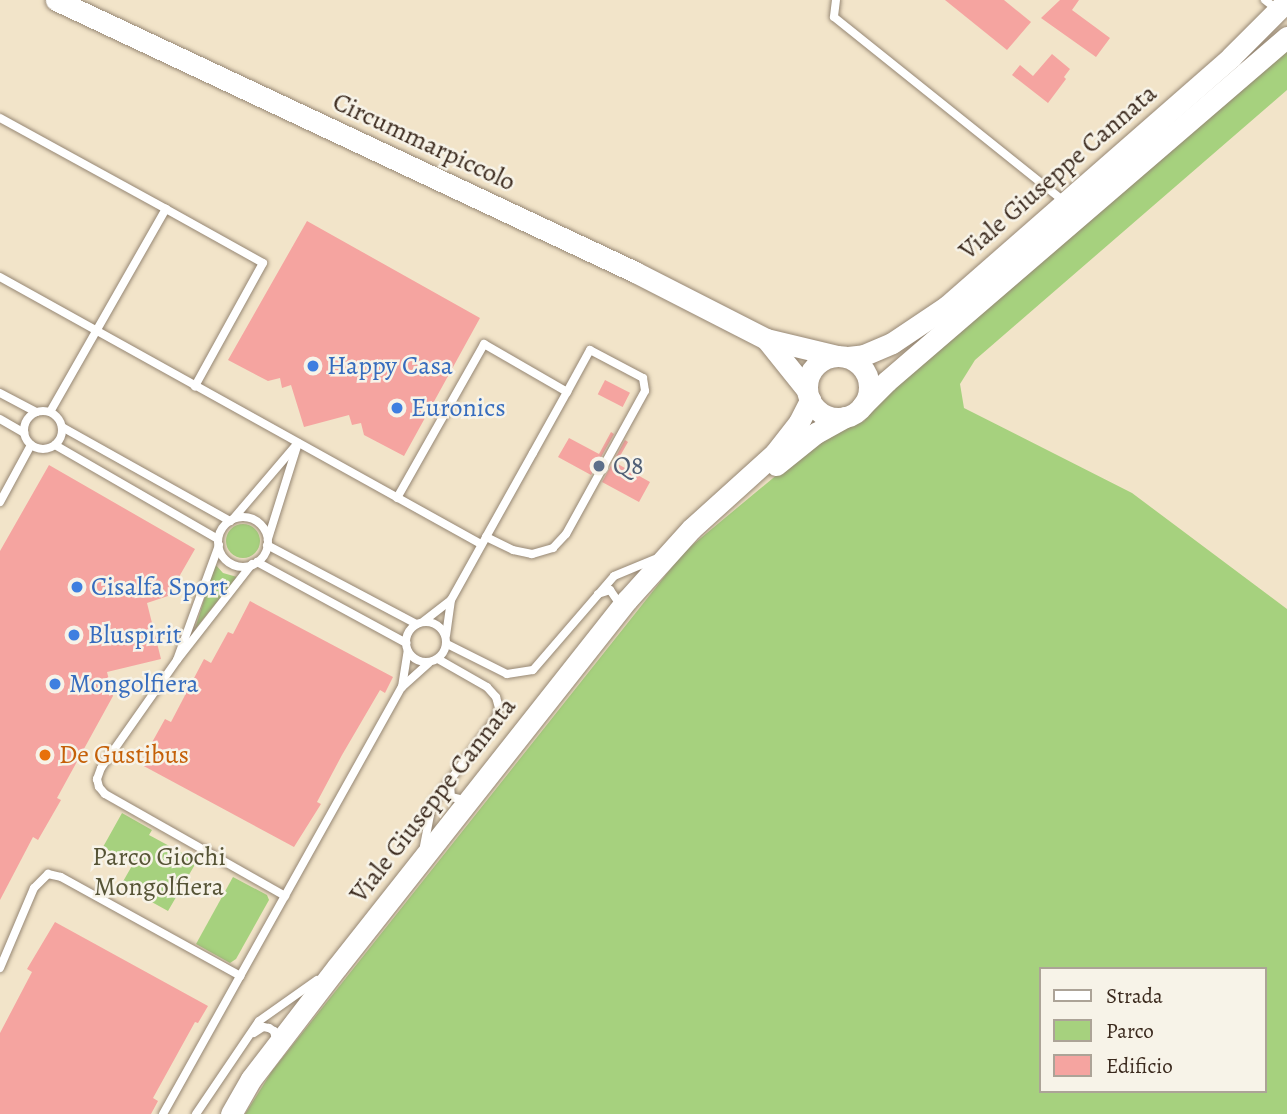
<!DOCTYPE html>
<style>
body{margin:0}
#map{position:relative;width:1287px;height:1114px;overflow:hidden;background:#f2e4c9;font-family:Alegreya,serif}
div>[style]{position:absolute}
.green>*{inset:0;background:#a6d17e}
.round{border-radius:50%}
.building>*{inset:0;background:#f5a4a0;transform-origin:0 0}
.roads{filter:drop-shadow(0 0 2px #968774) drop-shadow(0 0 2px #968774)}
.lane>*{height:8px;margin:-4px;padding:0 4px;transform-origin:4px;border-radius:4px;background:#fff}
.lane>.ring{margin:-4px;padding:0;box-sizing:content-box;background:none;border:8px solid #fff;border-radius:50%}
.secondary>*{height:21px;margin:-10.5px;padding:0 10.5px;transform-origin:10.5px;border-radius:10.5px;background:#fff}
.secondary>.ring{margin:-10.5px;padding:0;box-sizing:content-box;background:none;border:21px solid #fff;border-radius:50%}
.dots>*{width:19px;height:19px;translate:-50% -50%;box-sizing:border-box;border:4px solid #f7f3e8;border-radius:50%}
span{translate:-50% -50%;white-space:nowrap;text-align:center;line-height:1.15;-webkit-text-stroke:5px #f7f3e8;paint-order:stroke}
.street-label{font-size:26px;color:#3b2a1e}
.shop-label{font-size:26px;color:#366cbe}
.left{translate:0 -50%;text-align:left}
.service-label{font-size:26px;color:#4e5e75}
.food-label{font-size:26px;color:#c56008}
.park-label{font-size:26px;color:#565436}
.legend{position:absolute;left:1039px;top:967px;width:228px;height:126px;box-sizing:border-box;background:#f7f3e8;border:2px solid #aca397;margin:0;padding:9px 12px;list-style:none;font-size:21px;color:#3b2a1e}
.legend li{display:flex;align-items:center;gap:14px;height:35px}
.legend b{width:35px;border:2px solid #aca397}
</style>
<div id="map">
<div class="green">
<i style="clip-path:polygon(evenodd,1287px 46px,1287px 90px,975px 360px,960px 384px,964px 408px,1132px 493px,1287px 609px,1287px 1114px,245px 1114px,272px 1071px,684px 552px,826px 434px,864px 421px,896px 382px,1287px 46px,1040px 969px,1264px 969px,1264px 1091px,1040px 1091px,1040px 969px)"></i>
<i class="round" style="left:226px;top:524px;width:34px;height:34px"></i>
<i style="clip-path:polygon(215px 564px,223px 573px,237px 577px,195px 629px)"></i>
<i style="clip-path:polygon(122px 813px,152px 830px,149px 835px,197px 861px,168px 911px,121px 885px,133px 864px,103px 847px)"></i>
<i style="clip-path:polygon(233px 877px,267px 895px,269px 900px,236px 959px,230px 963px,196px 944px)"></i>
</div>
<div class="building">
<i style="clip-path:polygon(945px 0,1004px 0,1031px 22px,1007px 50px)"></i>
<i style="clip-path:polygon(1060px 0,1079px 0,1072px 10px,1110px 38px,1096px 57px,1041px 18px)"></i>
<i style="clip-path:polygon(1052px 54px,1070px 69px,1064px 77px,1066px 79px,1048px 103px,1012px 75px,1020px 65px,1033px 76px)"></i>
<i style="clip-path:polygon(307px 221px,480px 318px,404px 456px,364px 435px,361px 423px,352px 425px,349px 415px,304px 427px,291px 385px,282px 388px,280px 378px,268px 381px,228px 360px)"></i>
<i style="left:605px;top:380px;width:28px;height:16px;rotate:27deg"></i>
<i style="clip-path:polygon(611px 432px,614px 434px,591px 475px,558px 457px,569px 438px,599px 454px)"></i>
<i style="clip-path:polygon(625px 440px,628px 442px,616px 463px,650px 482px,639px 502px,602px 482px)"></i>
<i style="clip-path:polygon(49px 465px,195px 549px,168px 596px,147px 603px,161px 659px,107px 672px,113px 696px,57px 798px,61px 800px,38px 840px,33px 837px,0 900px,0 551px)"></i>
<i style="clip-path:polygon(250px 601px,393px 677px,385px 693px,380px 690px,342px 755px,317px 802px,321px 804px,294px 847px,140px 764px,165px 719px,171px 722px,204px 659px,211px 663px,228px 632px,233px 634px)"></i>
<i style="clip-path:polygon(55px 922px,208px 1006px,198px 1023px,195px 1022px,153px 1098px,158px 1101px,151px 1114px,0 1114px,0 1033px,32px 972px,27px 969px)"></i>
</div>
<div class="roads">
<div class="lane">
<i style="left:836px;top:0;width:17px;rotate:97deg"></i>
<i style="left:834px;top:17px;width:296px;rotate:38.7deg"></i>
<i style="left:1265px;top:0;width:15px;rotate:37deg"></i>
<i style="left:0;top:118px;width:189px;rotate:28.7deg"></i>
<i style="left:0;top:277px;width:550px;rotate:29.03deg"></i>
<i style="left:0;top:393px;width:41px;rotate:27.8deg"></i>
<i class="ring" style="left:24px;top:411px;width:30px;height:30px"></i>
<i style="left:50px;top:412px;width:234px;rotate:-60.3deg"></i>
<i style="left:166px;top:209px;width:111px;rotate:29.1deg"></i>
<i style="left:263px;top:263px;width:141px;rotate:118.9deg"></i>
<i style="left:0;top:419px;width:28px;rotate:30deg"></i>
<i style="left:62px;top:427px;width:193px;rotate:29.2deg"></i>
<i style="left:55px;top:445px;width:188px;rotate:30deg"></i>
<i style="left:397px;top:498px;width:177px;rotate:-60.5deg"></i>
<i style="left:484px;top:344px;width:96px;rotate:30deg"></i>
<i style="left:0;top:502px;width:65px;rotate:-61.5deg"></i>
<i class="ring" style="left:218px;top:517px;width:42px;height:42px"></i>
<i style="left:233px;top:519px;width:100px;rotate:-49.5deg"></i>
<i style="left:298px;top:443px;width:101px;rotate:107.4deg"></i>
<i style="left:219px;top:545px;width:122px;rotate:110.1deg"></i>
<i style="left:177px;top:660px;width:122px;rotate:-52deg"></i>
<i style="left:267px;top:545px;width:169px;rotate:27.9deg"></i>
<i style="left:257px;top:562px;width:170px;rotate:28.5deg"></i>
<i style="left:598px;top:594px;width:13px;rotate:-18deg"></i>
<i style="left:610px;top:590px;width:16px;rotate:55deg"></i>
<i style="left:451px;top:600px;width:72px;rotate:-60.9deg"></i>
<i style="left:486px;top:537px;width:96px;rotate:-60.8deg"></i>
<i style="left:533px;top:453px;width:70px;rotate:-60.9deg"></i>
<i style="left:567px;top:392px;width:48px;rotate:-61.3deg"></i>
<i style="left:590px;top:350px;width:60px;rotate:27.8deg"></i>
<i style="left:643px;top:378px;width:13px;rotate:81deg"></i>
<i style="left:645px;top:391px;width:163px;rotate:118.9deg"></i>
<i style="left:566px;top:534px;width:19px;rotate:133deg"></i>
<i style="left:553px;top:548px;width:22px;rotate:164deg"></i>
<i style="left:532px;top:554px;width:19px;rotate:-168deg"></i>
<i style="left:513px;top:550px;width:30px;rotate:-154deg"></i>
<i style="left:424px;top:621px;width:34px;rotate:-38deg"></i>
<i style="left:451px;top:600px;width:35px;rotate:98deg"></i>
<i class="ring" style="left:406px;top:622px;width:32px;height:32px"></i>
<i style="left:447px;top:644px;width:67px;rotate:26.6deg"></i>
<i style="left:507px;top:674px;width:26px;rotate:-9deg"></i>
<i style="left:533px;top:670px;width:124px;rotate:-49.2deg"></i>
<i style="left:614px;top:576px;width:44px;rotate:-22.5deg"></i>
<i style="left:177px;top:660px;width:132px;rotate:125.1deg"></i>
<i style="left:101px;top:768px;width:12px;rotate:110deg"></i>
<i style="left:97px;top:779px;width:8px;rotate:76deg"></i>
<i style="left:99px;top:787px;width:9px;rotate:49deg"></i>
<i style="left:105px;top:794px;width:207px;rotate:29.5deg"></i>
<i style="left:402px;top:687px;width:36px;rotate:-81deg"></i>
<i style="left:450px;top:784px;width:13px;rotate:86deg"></i>
<i style="left:451px;top:797px;width:13px;rotate:13deg"></i>
<i style="left:424px;top:846px;width:42px;rotate:-79deg"></i>
<i style="left:432px;top:805px;width:108px;rotate:-53.7deg"></i>
<i style="left:496px;top:718px;width:10px;rotate:-73deg"></i>
<i style="left:499px;top:708px;width:11px;rotate:-105deg"></i>
<i style="left:496px;top:697px;width:13px;rotate:-132deg"></i>
<i style="left:487px;top:687px;width:56px;rotate:-150.3deg"></i>
<i style="left:0;top:968px;width:87px;rotate:-67deg"></i>
<i style="left:34px;top:888px;width:20px;rotate:-45deg"></i>
<i style="left:48px;top:874px;width:13px;rotate:13deg"></i>
<i style="left:61px;top:877px;width:205px;rotate:28.9deg"></i>
<i style="left:254px;top:1033px;width:11px;rotate:-34deg"></i>
<i style="left:263px;top:1027px;width:6px;rotate:9deg"></i>
<i style="left:269px;top:1028px;width:6px;rotate:31deg"></i>
<i style="left:274px;top:1031px;width:9px;rotate:77deg"></i>
<i style="left:163px;top:1114px;width:489px;rotate:-60.8deg"></i>
<i style="left:402px;top:687px;width:36px;rotate:-42deg"></i>
<i style="left:196px;top:1114px;width:112px;rotate:-55.9deg"></i>
<i style="left:259px;top:1021px;width:71px;rotate:-35.3deg"></i>
</div>
<div class="secondary">
<i style="left:56px;top:0;width:640px;rotate:25.16deg"></i>
<i style="left:635px;top:272px;width:147px;rotate:27.1deg"></i>
<i style="left:766px;top:339px;width:73px;rotate:13.5deg"></i>
<i style="left:766px;top:339px;width:65px;rotate:51.2deg"></i>
<i class="ring" style="left:807px;top:356px;width:41px;height:41px"></i>
<i style="left:848px;top:357px;width:16px;rotate:-7deg"></i>
<i style="left:864px;top:355px;width:30px;rotate:-23deg"></i>
<i style="left:892px;top:343px;width:66px;rotate:-33.9deg"></i>
<i style="left:947px;top:306px;width:378px;rotate:-41.2deg"></i>
<i style="left:1231px;top:57px;width:79px;rotate:-45deg"></i>
<i style="left:862px;top:406px;width:35px;rotate:-45deg"></i>
<i style="left:887px;top:381px;width:528px;rotate:-40.7deg"></i>
<i style="left:776px;top:465px;width:51px;rotate:-38.7deg"></i>
<i style="left:816px;top:433px;width:33px;rotate:-29deg"></i>
<i style="left:231px;top:1114px;width:40px;rotate:-60.3deg"></i>
<i style="left:251px;top:1079px;width:141px;rotate:-52.5deg"></i>
<i style="left:337px;top:967px;width:468px;rotate:-51.7deg"></i>
<i style="left:627px;top:600px;width:96px;rotate:-48deg"></i>
<i style="left:691px;top:529px;width:113px;rotate:-42.1deg"></i>
<i style="left:775px;top:453px;width:39px;rotate:-52deg"></i>
<i style="left:799px;top:422px;width:25px;rotate:-63deg"></i>
</div>
</div>
<div class="dots">
<i style="left:313px;top:366px;background:#3f7fe0"></i>
<i style="left:397px;top:408px;background:#3f7fe0"></i>
<i style="left:599px;top:466px;background:#5c6f8a"></i>
<i style="left:77px;top:587px;background:#3f7fe0"></i>
<i style="left:74px;top:635px;background:#3f7fe0"></i>
<i style="left:55px;top:684px;background:#3f7fe0"></i>
<i style="left:45px;top:755px;background:#e8710a"></i>
</div>
<div class="street-label">
<span style="left:424px;top:142px;rotate:25deg">Circummarpiccolo</span>
<span style="left:1058px;top:172px;rotate:-41deg">Viale Giuseppe Cannata</span>
<span style="left:433px;top:800px;rotate:-52deg">Viale Giuseppe Cannata</span>
</div>
<div class="shop-label">
<span class="left" style="left:327px;top:366px">Happy Casa</span>
<span class="left" style="left:411px;top:408px">Euronics</span>
<span class="left" style="left:91px;top:587px">Cisalfa Sport</span>
<span class="left" style="left:88px;top:635px">Bluspirit</span>
<span class="left" style="left:69px;top:684px">Mongolfiera</span>
</div>
<div class="service-label">
<span class="left" style="left:613px;top:466px">Q8</span>
</div>
<div class="food-label">
<span class="left" style="left:59px;top:755px">De Gustibus</span>
</div>
<div class="park-label">
<span style="left:159px;top:872px">Parco Giochi<br>Mongolfiera</span>
</div>
<ul class="legend">
<li><b style="height:9px;background:#fff"></b>Strada</li>
<li><b style="height:19px;background:#a6d17e"></b>Parco</li>
<li><b style="height:19px;background:#f5a4a0"></b>Edificio</li>
</ul>
</div>
